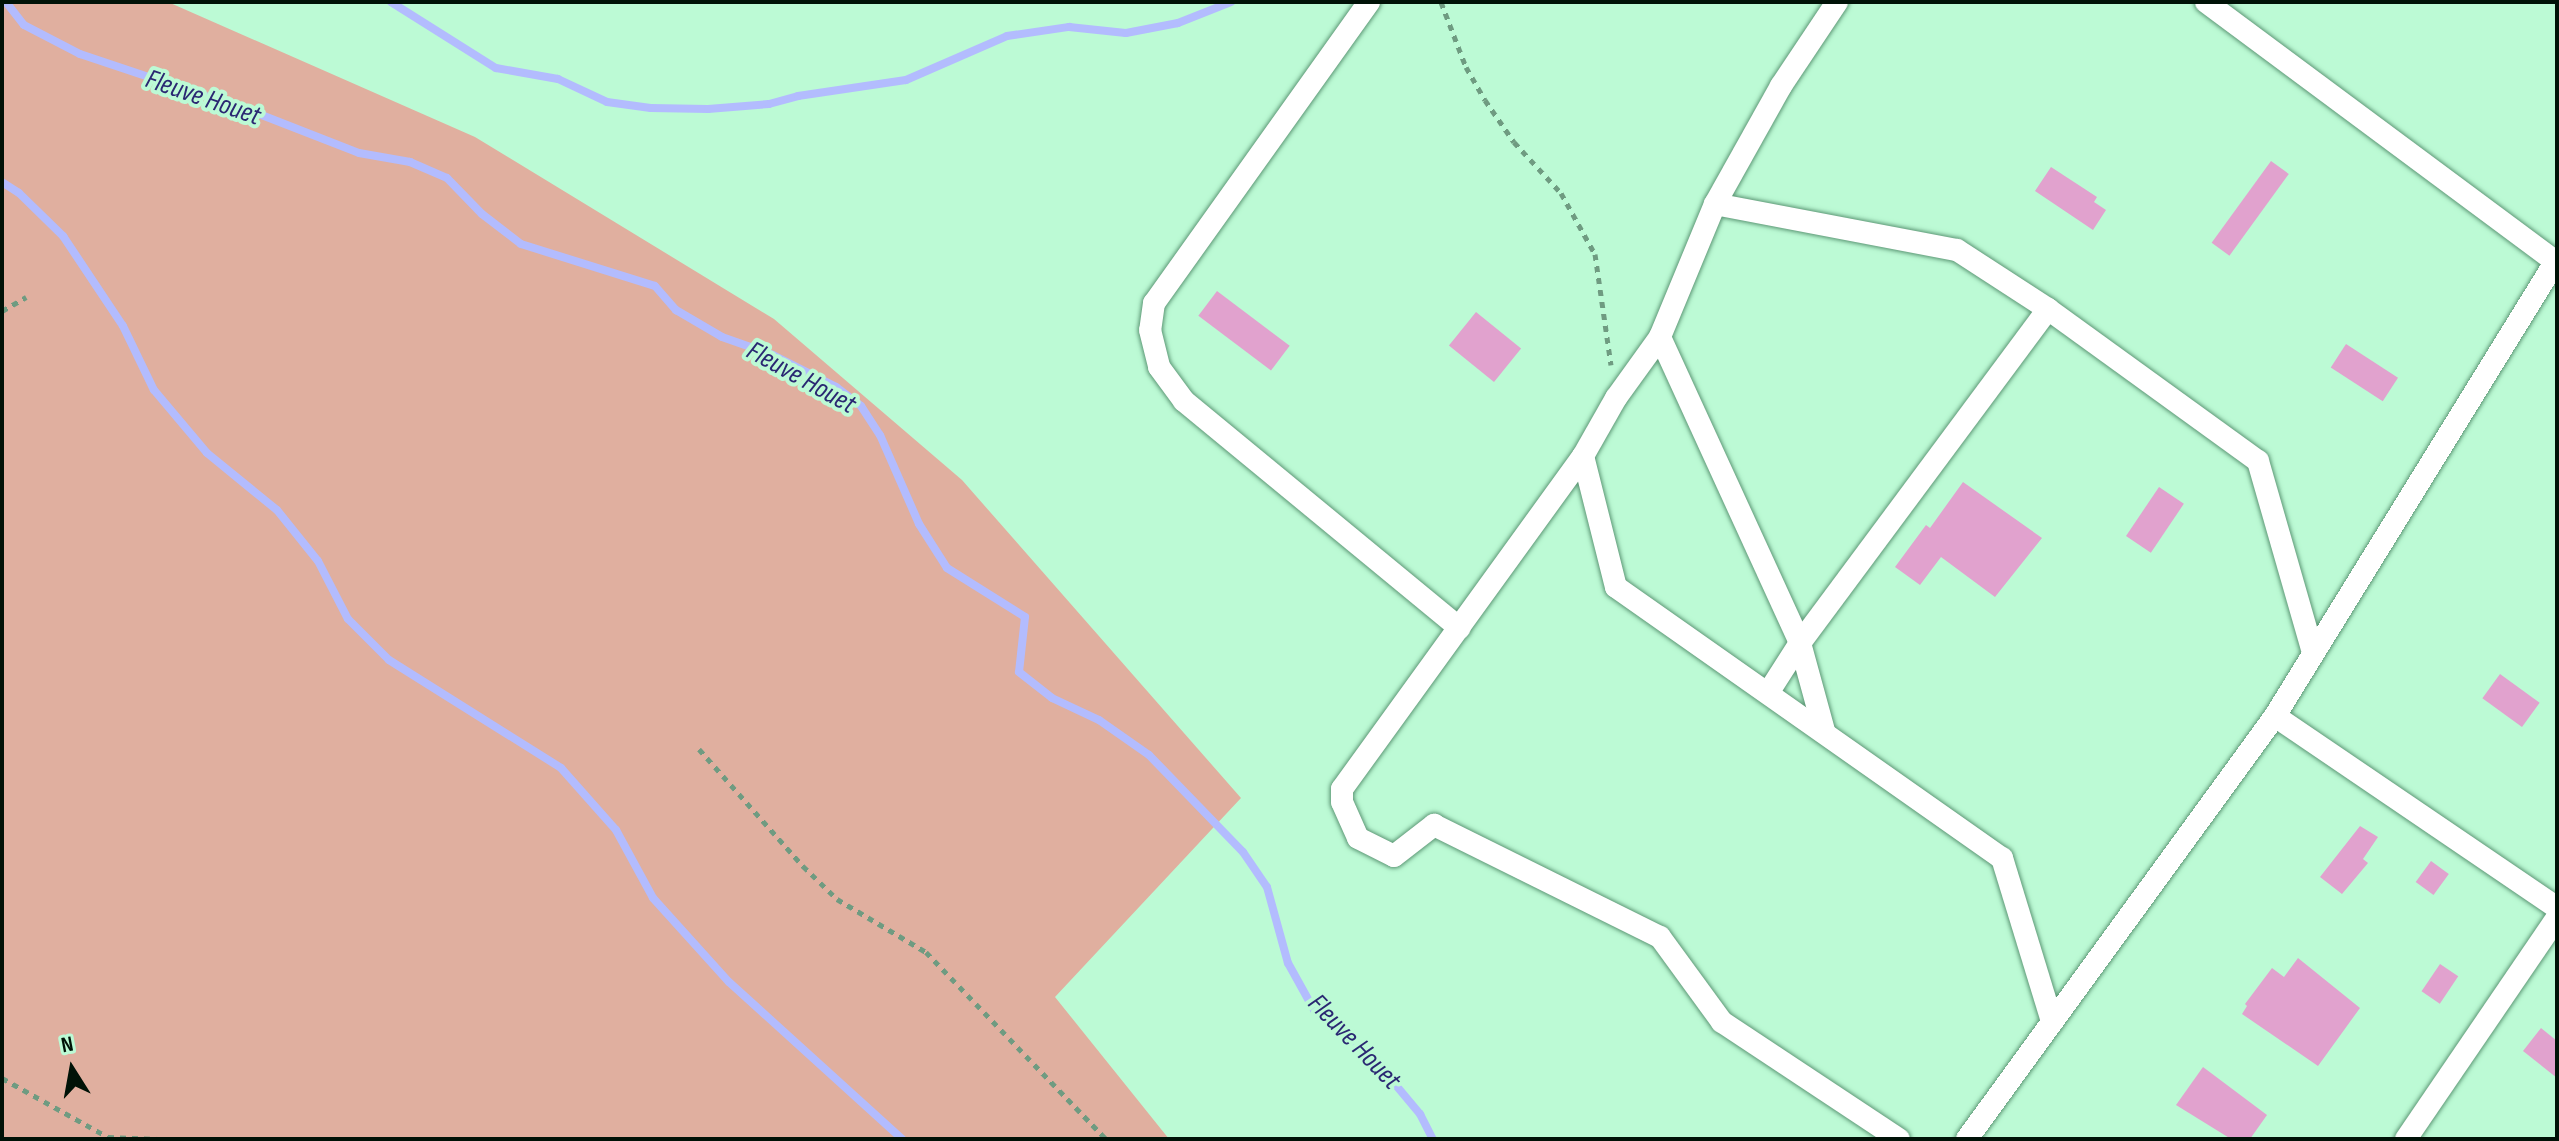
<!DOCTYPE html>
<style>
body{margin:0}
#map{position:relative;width:2559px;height:1141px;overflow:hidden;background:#bcfad5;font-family:"Sofia Sans Condensed",sans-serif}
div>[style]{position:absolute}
.green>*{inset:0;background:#e0af9f}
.stream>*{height:8px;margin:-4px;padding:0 4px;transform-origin:4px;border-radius:4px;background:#b3bcfe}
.building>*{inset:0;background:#e1a2ce;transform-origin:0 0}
.path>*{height:5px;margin-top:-2.5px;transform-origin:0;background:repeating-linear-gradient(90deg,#6f9b81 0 6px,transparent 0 12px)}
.roads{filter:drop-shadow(0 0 2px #5d9876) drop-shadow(0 0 2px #5d9876)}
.minor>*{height:22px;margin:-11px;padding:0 11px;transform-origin:11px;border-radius:11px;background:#fff}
span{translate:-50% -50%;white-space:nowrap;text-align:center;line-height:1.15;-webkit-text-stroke:8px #bcfad5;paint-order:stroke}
.water-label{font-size:28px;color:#2a2872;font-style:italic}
.frame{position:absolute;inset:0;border:4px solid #001207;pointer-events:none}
.north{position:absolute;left:32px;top:1029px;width:80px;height:80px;-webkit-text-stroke:6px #bcfad5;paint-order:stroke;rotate:349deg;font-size:22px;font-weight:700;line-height:32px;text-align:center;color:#001207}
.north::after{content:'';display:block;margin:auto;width:28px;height:36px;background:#001207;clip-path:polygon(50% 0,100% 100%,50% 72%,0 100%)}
</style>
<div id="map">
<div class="green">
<i style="clip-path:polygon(2px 2px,168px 2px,475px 137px,774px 319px,962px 480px,1241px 798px,1055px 997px,1169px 1139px,2px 1139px)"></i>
</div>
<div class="stream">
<i style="left:6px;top:2px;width:29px;rotate:52deg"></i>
<i style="left:24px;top:25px;width:63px;rotate:27.4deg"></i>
<i style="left:80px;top:54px;width:189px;rotate:18.5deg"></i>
<i style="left:259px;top:114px;width:107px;rotate:21.3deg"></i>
<i style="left:359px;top:153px;width:52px;rotate:10deg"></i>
<i style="left:410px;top:162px;width:40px;rotate:23.4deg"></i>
<i style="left:447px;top:178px;width:50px;rotate:45.8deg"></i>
<i style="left:482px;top:214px;width:49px;rotate:37.6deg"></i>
<i style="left:521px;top:244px;width:140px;rotate:17.4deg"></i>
<i style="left:655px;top:286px;width:32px;rotate:49deg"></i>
<i style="left:676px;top:310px;width:53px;rotate:30.4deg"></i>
<i style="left:722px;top:337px;width:54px;rotate:19.4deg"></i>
<i style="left:773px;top:355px;width:71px;rotate:26.9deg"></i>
<i style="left:836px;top:387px;width:31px;rotate:37deg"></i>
<i style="left:861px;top:406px;width:35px;rotate:57deg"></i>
<i style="left:880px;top:435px;width:97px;rotate:66.3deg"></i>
<i style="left:919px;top:524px;width:52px;rotate:57.5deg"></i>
<i style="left:947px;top:568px;width:92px;rotate:32.1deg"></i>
<i style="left:1025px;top:617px;width:55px;rotate:96.2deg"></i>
<i style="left:1019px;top:672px;width:42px;rotate:38.2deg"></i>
<i style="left:1052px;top:698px;width:52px;rotate:25.1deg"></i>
<i style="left:1099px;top:720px;width:61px;rotate:35deg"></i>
<i style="left:1149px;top:755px;width:135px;rotate:45.9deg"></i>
<i style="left:1243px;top:852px;width:42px;rotate:55.6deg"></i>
<i style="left:1267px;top:887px;width:79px;rotate:74.6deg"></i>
<i style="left:1288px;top:963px;width:54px;rotate:61deg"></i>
<i style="left:1314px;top:1010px;width:77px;rotate:39.2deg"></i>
<i style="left:1374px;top:1059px;width:72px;rotate:50.1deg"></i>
<i style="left:1420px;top:1114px;width:28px;rotate:63deg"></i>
<i style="left:391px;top:2px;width:124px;rotate:32.2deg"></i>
<i style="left:496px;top:68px;width:63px;rotate:10.1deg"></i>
<i style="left:558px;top:79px;width:54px;rotate:25.1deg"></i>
<i style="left:607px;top:102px;width:44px;rotate:7.8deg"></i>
<i style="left:651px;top:108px;width:57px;rotate:1deg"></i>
<i style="left:708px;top:109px;width:61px;rotate:-4.7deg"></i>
<i style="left:769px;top:104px;width:30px;rotate:-15deg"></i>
<i style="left:798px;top:96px;width:109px;rotate:-8.4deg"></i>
<i style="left:906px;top:80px;width:110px;rotate:-23.5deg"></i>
<i style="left:1007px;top:36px;width:63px;rotate:-8.3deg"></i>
<i style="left:1069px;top:27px;width:57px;rotate:6deg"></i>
<i style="left:1126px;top:33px;width:53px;rotate:-10.9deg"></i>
<i style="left:1178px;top:23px;width:57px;rotate:-21.6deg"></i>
<i style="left:2px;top:182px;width:20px;rotate:33deg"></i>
<i style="left:19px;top:193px;width:62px;rotate:44.3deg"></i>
<i style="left:63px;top:236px;width:108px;rotate:56.3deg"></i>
<i style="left:123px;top:326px;width:71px;rotate:64.2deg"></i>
<i style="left:154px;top:390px;width:82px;rotate:49.9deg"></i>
<i style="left:207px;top:453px;width:90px;rotate:39.2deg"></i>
<i style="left:277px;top:510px;width:65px;rotate:51.2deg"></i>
<i style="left:318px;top:561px;width:65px;rotate:62.7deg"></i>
<i style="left:348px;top:619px;width:58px;rotate:45deg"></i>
<i style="left:389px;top:660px;width:203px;rotate:32.1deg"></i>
<i style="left:561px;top:768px;width:83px;rotate:48.4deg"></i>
<i style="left:616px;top:830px;width:77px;rotate:61.4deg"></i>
<i style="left:653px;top:898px;width:113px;rotate:47.9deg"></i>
<i style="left:729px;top:982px;width:234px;rotate:42.2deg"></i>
</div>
<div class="building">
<i style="left:2271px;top:161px;width:22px;height:101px;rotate:36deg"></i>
<i style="clip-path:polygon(2051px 167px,2097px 197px,2094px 202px,2106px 210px,2093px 230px,2035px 191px)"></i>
<i style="left:1217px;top:291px;width:91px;height:31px;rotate:37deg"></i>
<i style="left:1476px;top:312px;width:58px;height:43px;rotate:39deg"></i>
<i style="left:2346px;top:344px;width:62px;height:28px;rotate:33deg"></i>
<i style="clip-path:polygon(1963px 482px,2042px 538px,1995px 597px,1941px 557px,1920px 585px,1895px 567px,1926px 525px,1930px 528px)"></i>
<i style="left:2159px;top:487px;width:30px;height:59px;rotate:34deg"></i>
<i style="left:2500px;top:674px;width:49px;height:30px;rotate:36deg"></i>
<i style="clip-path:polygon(2360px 826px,2378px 837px,2363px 859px,2368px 863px,2342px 894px,2320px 877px)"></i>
<i style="left:2431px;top:861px;width:22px;height:26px;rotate:36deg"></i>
<i style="clip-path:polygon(2298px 958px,2360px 1008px,2318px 1066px,2242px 1014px,2247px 1006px,2245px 1004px,2272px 968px,2284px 977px)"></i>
<i style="left:2440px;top:964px;width:22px;height:33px;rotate:34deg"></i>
<i style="clip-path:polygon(2541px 1028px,2557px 1041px,2557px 1078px,2523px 1051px)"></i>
<i style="clip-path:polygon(2203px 1067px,2267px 1115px,2250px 1139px,2231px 1139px,2176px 1105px)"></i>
</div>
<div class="path">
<i style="left:1441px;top:2px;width:70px;rotate:69deg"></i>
<i style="left:1466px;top:67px;width:38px;rotate:60deg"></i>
<i style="left:1485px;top:100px;width:51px;rotate:55.4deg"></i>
<i style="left:1514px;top:142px;width:69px;rotate:47.3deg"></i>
<i style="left:1561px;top:193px;width:70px;rotate:60.9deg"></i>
<i style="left:1595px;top:254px;width:112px;rotate:81.8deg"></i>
<i style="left:2px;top:311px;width:28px;rotate:-30deg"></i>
<i style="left:699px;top:749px;width:157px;rotate:48.4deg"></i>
<i style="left:803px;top:866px;width:47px;rotate:44.1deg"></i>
<i style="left:837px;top:899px;width:104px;rotate:30.8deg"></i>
<i style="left:926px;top:952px;width:260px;rotate:46.1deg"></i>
<i style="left:2px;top:1078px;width:121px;rotate:29.1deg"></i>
<i style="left:108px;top:1137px;width:50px;rotate:2.3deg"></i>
</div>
<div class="roads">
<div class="minor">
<i style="left:1369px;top:2px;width:370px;rotate:125.5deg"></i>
<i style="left:1154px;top:303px;width:27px;rotate:98deg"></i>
<i style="left:1150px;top:330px;width:38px;rotate:76deg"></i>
<i style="left:1159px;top:367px;width:42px;rotate:53.7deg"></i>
<i style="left:1184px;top:401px;width:357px;rotate:39.5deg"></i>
<i style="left:1837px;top:2px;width:101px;rotate:123.7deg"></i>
<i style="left:1781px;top:86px;width:135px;rotate:119.2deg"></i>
<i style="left:1715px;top:204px;width:144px;rotate:112.5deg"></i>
<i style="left:1660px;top:337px;width:75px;rotate:125.8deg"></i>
<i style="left:1616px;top:398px;width:67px;rotate:119.6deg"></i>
<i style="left:1583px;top:456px;width:411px;rotate:125.9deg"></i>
<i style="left:1342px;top:789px;width:13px;rotate:90deg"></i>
<i style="left:1342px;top:802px;width:39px;rotate:66deg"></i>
<i style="left:1358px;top:838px;width:40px;rotate:26.6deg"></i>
<i style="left:1394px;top:856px;width:51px;rotate:-37.8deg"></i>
<i style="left:1434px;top:825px;width:252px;rotate:26.4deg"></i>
<i style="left:1660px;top:937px;width:105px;rotate:53.9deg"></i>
<i style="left:1722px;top:1022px;width:212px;rotate:33.5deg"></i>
<i style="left:2206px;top:2px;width:437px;rotate:36.6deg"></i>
<i style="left:1715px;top:204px;width:246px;rotate:10.8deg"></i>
<i style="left:1957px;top:250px;width:108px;rotate:33deg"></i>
<i style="left:2048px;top:309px;width:259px;rotate:35.9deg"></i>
<i style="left:2258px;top:461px;width:200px;rotate:74deg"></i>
<i style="left:1660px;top:337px;width:337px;rotate:65.4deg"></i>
<i style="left:1800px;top:643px;width:91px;rotate:74.7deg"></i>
<i style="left:1583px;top:456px;width:135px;rotate:75.9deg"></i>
<i style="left:1616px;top:587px;width:472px;rotate:35.1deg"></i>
<i style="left:2002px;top:858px;width:171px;rotate:73deg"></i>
<i style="left:1768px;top:693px;width:59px;rotate:-57.4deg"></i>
<i style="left:1800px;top:643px;width:416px;rotate:-53.4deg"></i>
<i style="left:2275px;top:716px;width:341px;rotate:34.2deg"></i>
<i style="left:1967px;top:1139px;width:523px;rotate:-53.94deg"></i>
<i style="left:2275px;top:716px;width:537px;rotate:-58.32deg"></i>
<i style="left:2406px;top:1139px;width:268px;rotate:-55.7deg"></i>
</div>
</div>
<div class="water-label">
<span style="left:203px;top:98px;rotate:19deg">Fleuve Houet</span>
<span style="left:801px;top:378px;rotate:29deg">Fleuve Houet</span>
<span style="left:1354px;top:1042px;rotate:46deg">Fleuve Houet</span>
</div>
<div class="frame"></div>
<div class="north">N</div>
</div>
